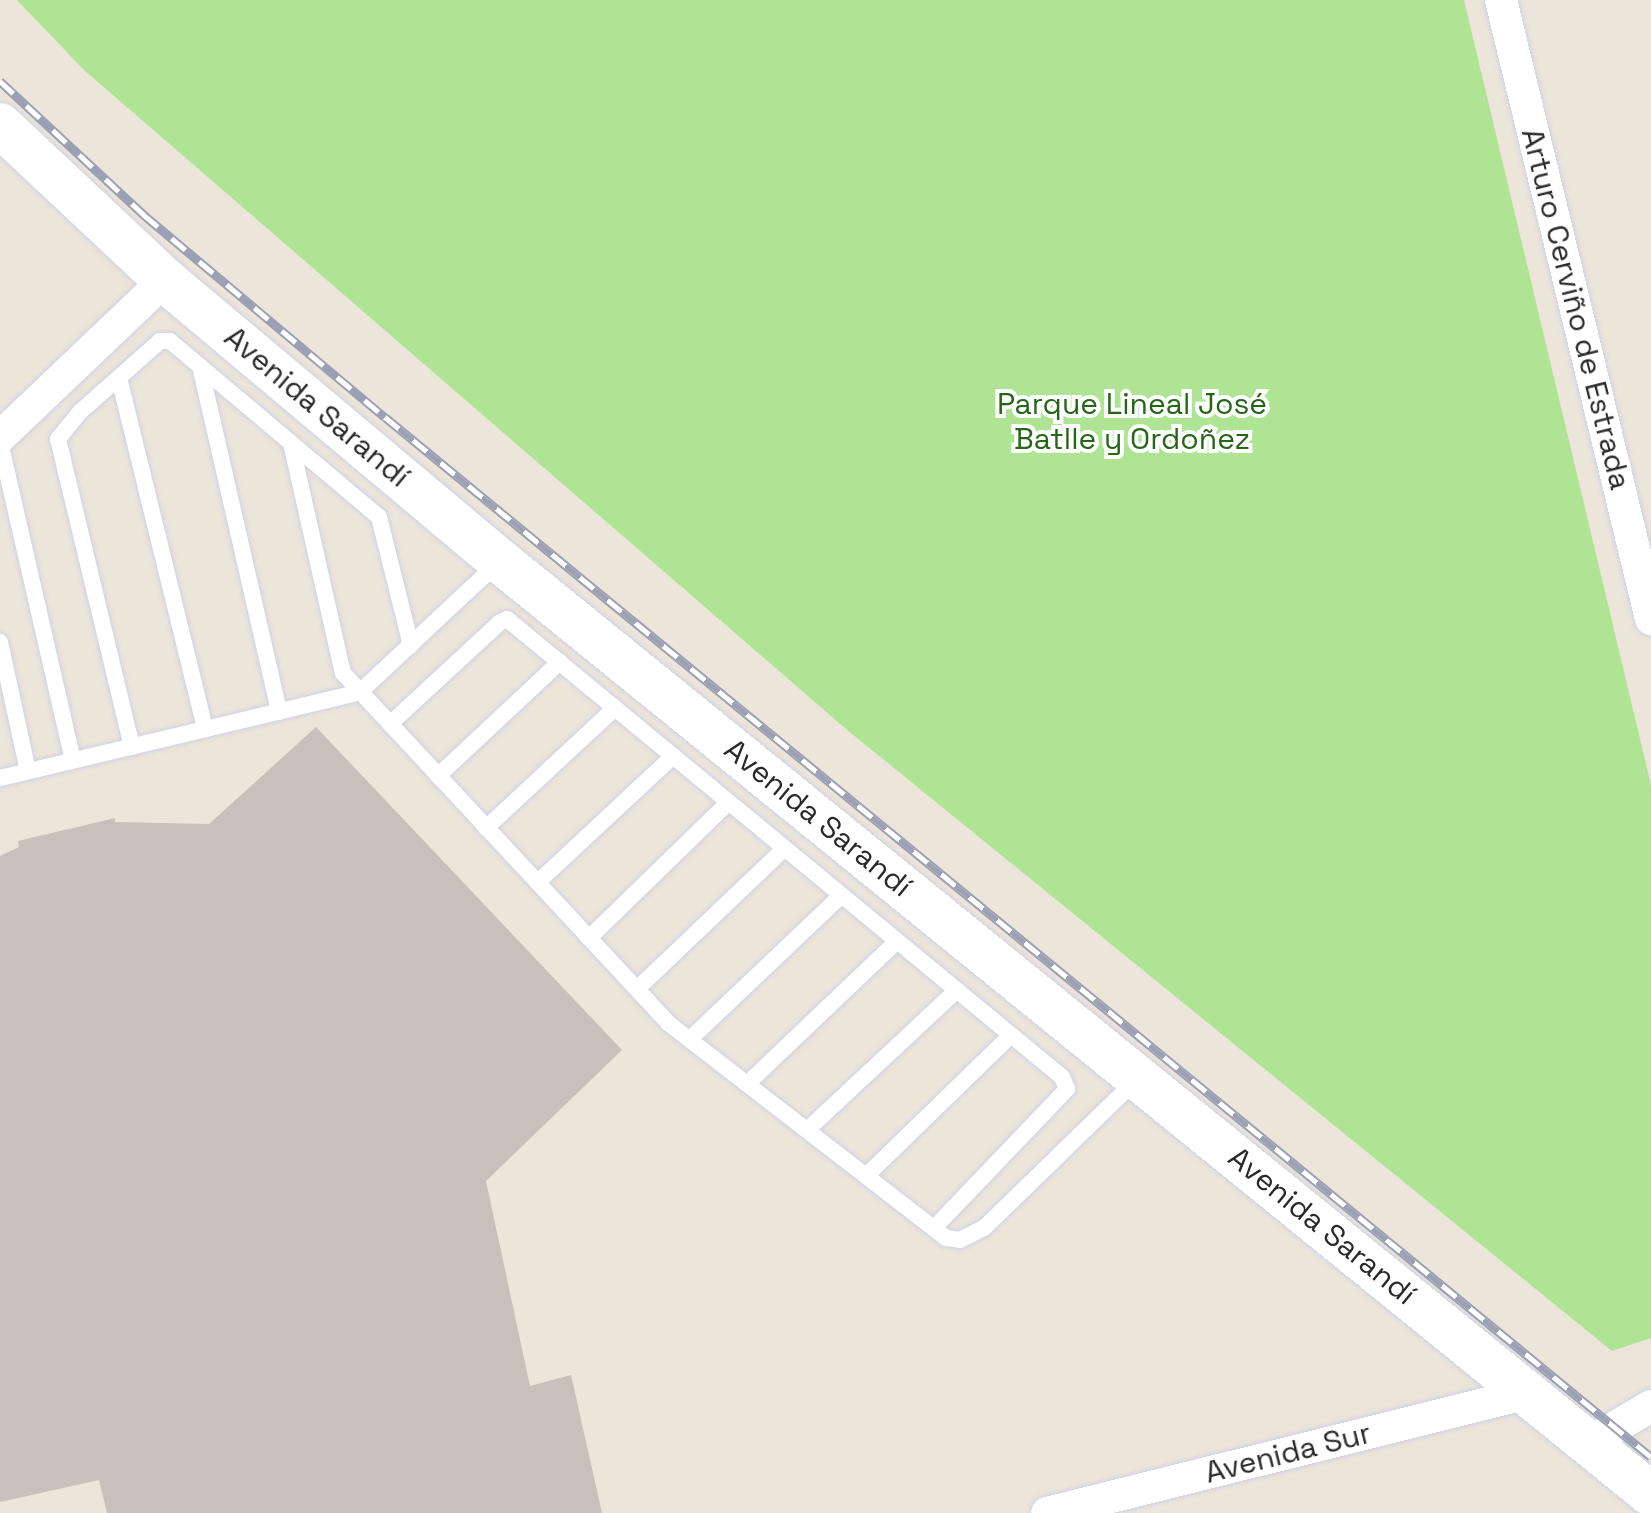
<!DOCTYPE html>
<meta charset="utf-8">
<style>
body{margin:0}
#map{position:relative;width:1651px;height:1513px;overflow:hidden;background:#ece5da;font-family:"Space Grotesk",sans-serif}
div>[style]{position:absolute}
.green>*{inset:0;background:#aee494}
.building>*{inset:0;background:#c7c1ba}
.roads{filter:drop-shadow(0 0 2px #cfd2e3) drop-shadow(0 0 2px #cfd2e3)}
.lane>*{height:16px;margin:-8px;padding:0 8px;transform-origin:8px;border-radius:8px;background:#fff}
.street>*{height:32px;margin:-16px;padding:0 16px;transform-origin:16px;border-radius:16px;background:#fff}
.secondary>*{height:44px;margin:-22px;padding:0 22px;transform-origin:22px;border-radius:22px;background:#fff}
.rail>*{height:9px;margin-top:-4.5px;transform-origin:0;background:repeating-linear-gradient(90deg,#fff 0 18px,#9da0b4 0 36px);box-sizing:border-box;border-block:2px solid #9da0b4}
span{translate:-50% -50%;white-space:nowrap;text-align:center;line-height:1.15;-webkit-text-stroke:8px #fff;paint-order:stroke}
.street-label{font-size:30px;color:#292929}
.park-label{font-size:30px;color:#266717}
</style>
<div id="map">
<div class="green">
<i style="clip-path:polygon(17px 0,1464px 0,1651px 785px,1651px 1338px,1612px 1351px,846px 729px,84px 70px)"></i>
</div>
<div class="building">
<i style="clip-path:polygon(316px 727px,622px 1050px,486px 1181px,530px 1386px,571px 1375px,602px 1513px,107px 1513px,99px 1480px,0 1502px,0 856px,19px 847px,18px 841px,115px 818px,115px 822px,209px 824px)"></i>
</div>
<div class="roads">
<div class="lane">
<i style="left:200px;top:366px;width:355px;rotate:77.1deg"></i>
<i style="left:119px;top:378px;width:361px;rotate:76.2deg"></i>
<i style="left:0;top:442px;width:327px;rotate:77.1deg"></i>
<i style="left:291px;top:443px;width:236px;rotate:77.3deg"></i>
<i style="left:343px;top:673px;width:478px;rotate:47.1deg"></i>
<i style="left:668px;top:1023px;width:351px;rotate:37.7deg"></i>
<i style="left:946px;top:1238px;width:14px;rotate:8deg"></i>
<i style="left:960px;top:1240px;width:27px;rotate:-27deg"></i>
<i style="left:984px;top:1228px;width:212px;rotate:-44.2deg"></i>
<i style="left:0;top:642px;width:132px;rotate:77.8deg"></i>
<i style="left:390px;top:724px;width:149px;rotate:-42.8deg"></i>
<i style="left:499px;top:623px;width:9px;rotate:-27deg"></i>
<i style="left:507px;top:619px;width:720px;rotate:39.53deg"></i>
<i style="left:1062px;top:1077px;width:13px;rotate:67deg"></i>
<i style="left:1067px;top:1089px;width:192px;rotate:133.7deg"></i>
<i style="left:132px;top:747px;width:317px;rotate:-103.5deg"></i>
<i style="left:58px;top:439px;width:36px;rotate:-51deg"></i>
<i style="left:81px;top:411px;width:106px;rotate:-41.5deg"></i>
<i style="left:160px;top:341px;width:10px"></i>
<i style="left:170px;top:341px;width:273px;rotate:40.1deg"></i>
<i style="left:379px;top:517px;width:132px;rotate:76deg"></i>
<i style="left:438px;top:776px;width:167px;rotate:-43.1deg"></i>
<i style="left:0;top:778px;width:370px;rotate:-13.4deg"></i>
<i style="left:360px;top:692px;width:190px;rotate:-43.1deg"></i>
<i style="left:486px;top:828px;width:176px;rotate:-42.9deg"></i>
<i style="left:538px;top:882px;width:185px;rotate:-43deg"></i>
<i style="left:589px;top:938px;width:195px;rotate:-44.2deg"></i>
<i style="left:637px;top:989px;width:204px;rotate:-43.6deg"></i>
<i style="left:690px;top:1039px;width:209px;rotate:-43.5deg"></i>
<i style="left:747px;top:1084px;width:207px;rotate:-43.6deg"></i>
<i style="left:807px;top:1130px;width:205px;rotate:-43deg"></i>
<i style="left:866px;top:1176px;width:202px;rotate:-44.2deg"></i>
</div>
<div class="street">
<i style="left:1501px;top:0;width:637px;rotate:76.38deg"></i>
<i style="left:0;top:437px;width:228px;rotate:-43.6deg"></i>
<i style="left:1590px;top:1442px;width:71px;rotate:-30.5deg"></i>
<i style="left:1047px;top:1513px;width:498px;rotate:-14deg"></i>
</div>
<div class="secondary">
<i style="left:0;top:125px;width:226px;rotate:43.2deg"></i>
<i style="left:165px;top:280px;width:437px;rotate:40deg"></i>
<i style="left:500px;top:561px;width:1482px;rotate:39.03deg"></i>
</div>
</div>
<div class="rail">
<i style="left:0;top:81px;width:197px;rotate:42.9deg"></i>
<i style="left:144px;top:215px;width:314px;rotate:40deg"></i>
<i style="left:385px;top:417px;width:1638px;rotate:39.4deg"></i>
</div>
<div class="street-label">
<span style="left:1576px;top:309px;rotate:76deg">Arturo Cerviño de Estrada</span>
<span style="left:317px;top:407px;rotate:40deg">Avenida Sarandí</span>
<span style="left:818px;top:818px;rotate:39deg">Avenida Sarandí</span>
<span style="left:1322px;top:1226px;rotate:39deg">Avenida Sarandí</span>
<span style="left:1288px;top:1453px;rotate:-14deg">Avenida Sur</span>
</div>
<div class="park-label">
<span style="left:1132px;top:421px">Parque Lineal José<br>Batlle y Ordoñez</span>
</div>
</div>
